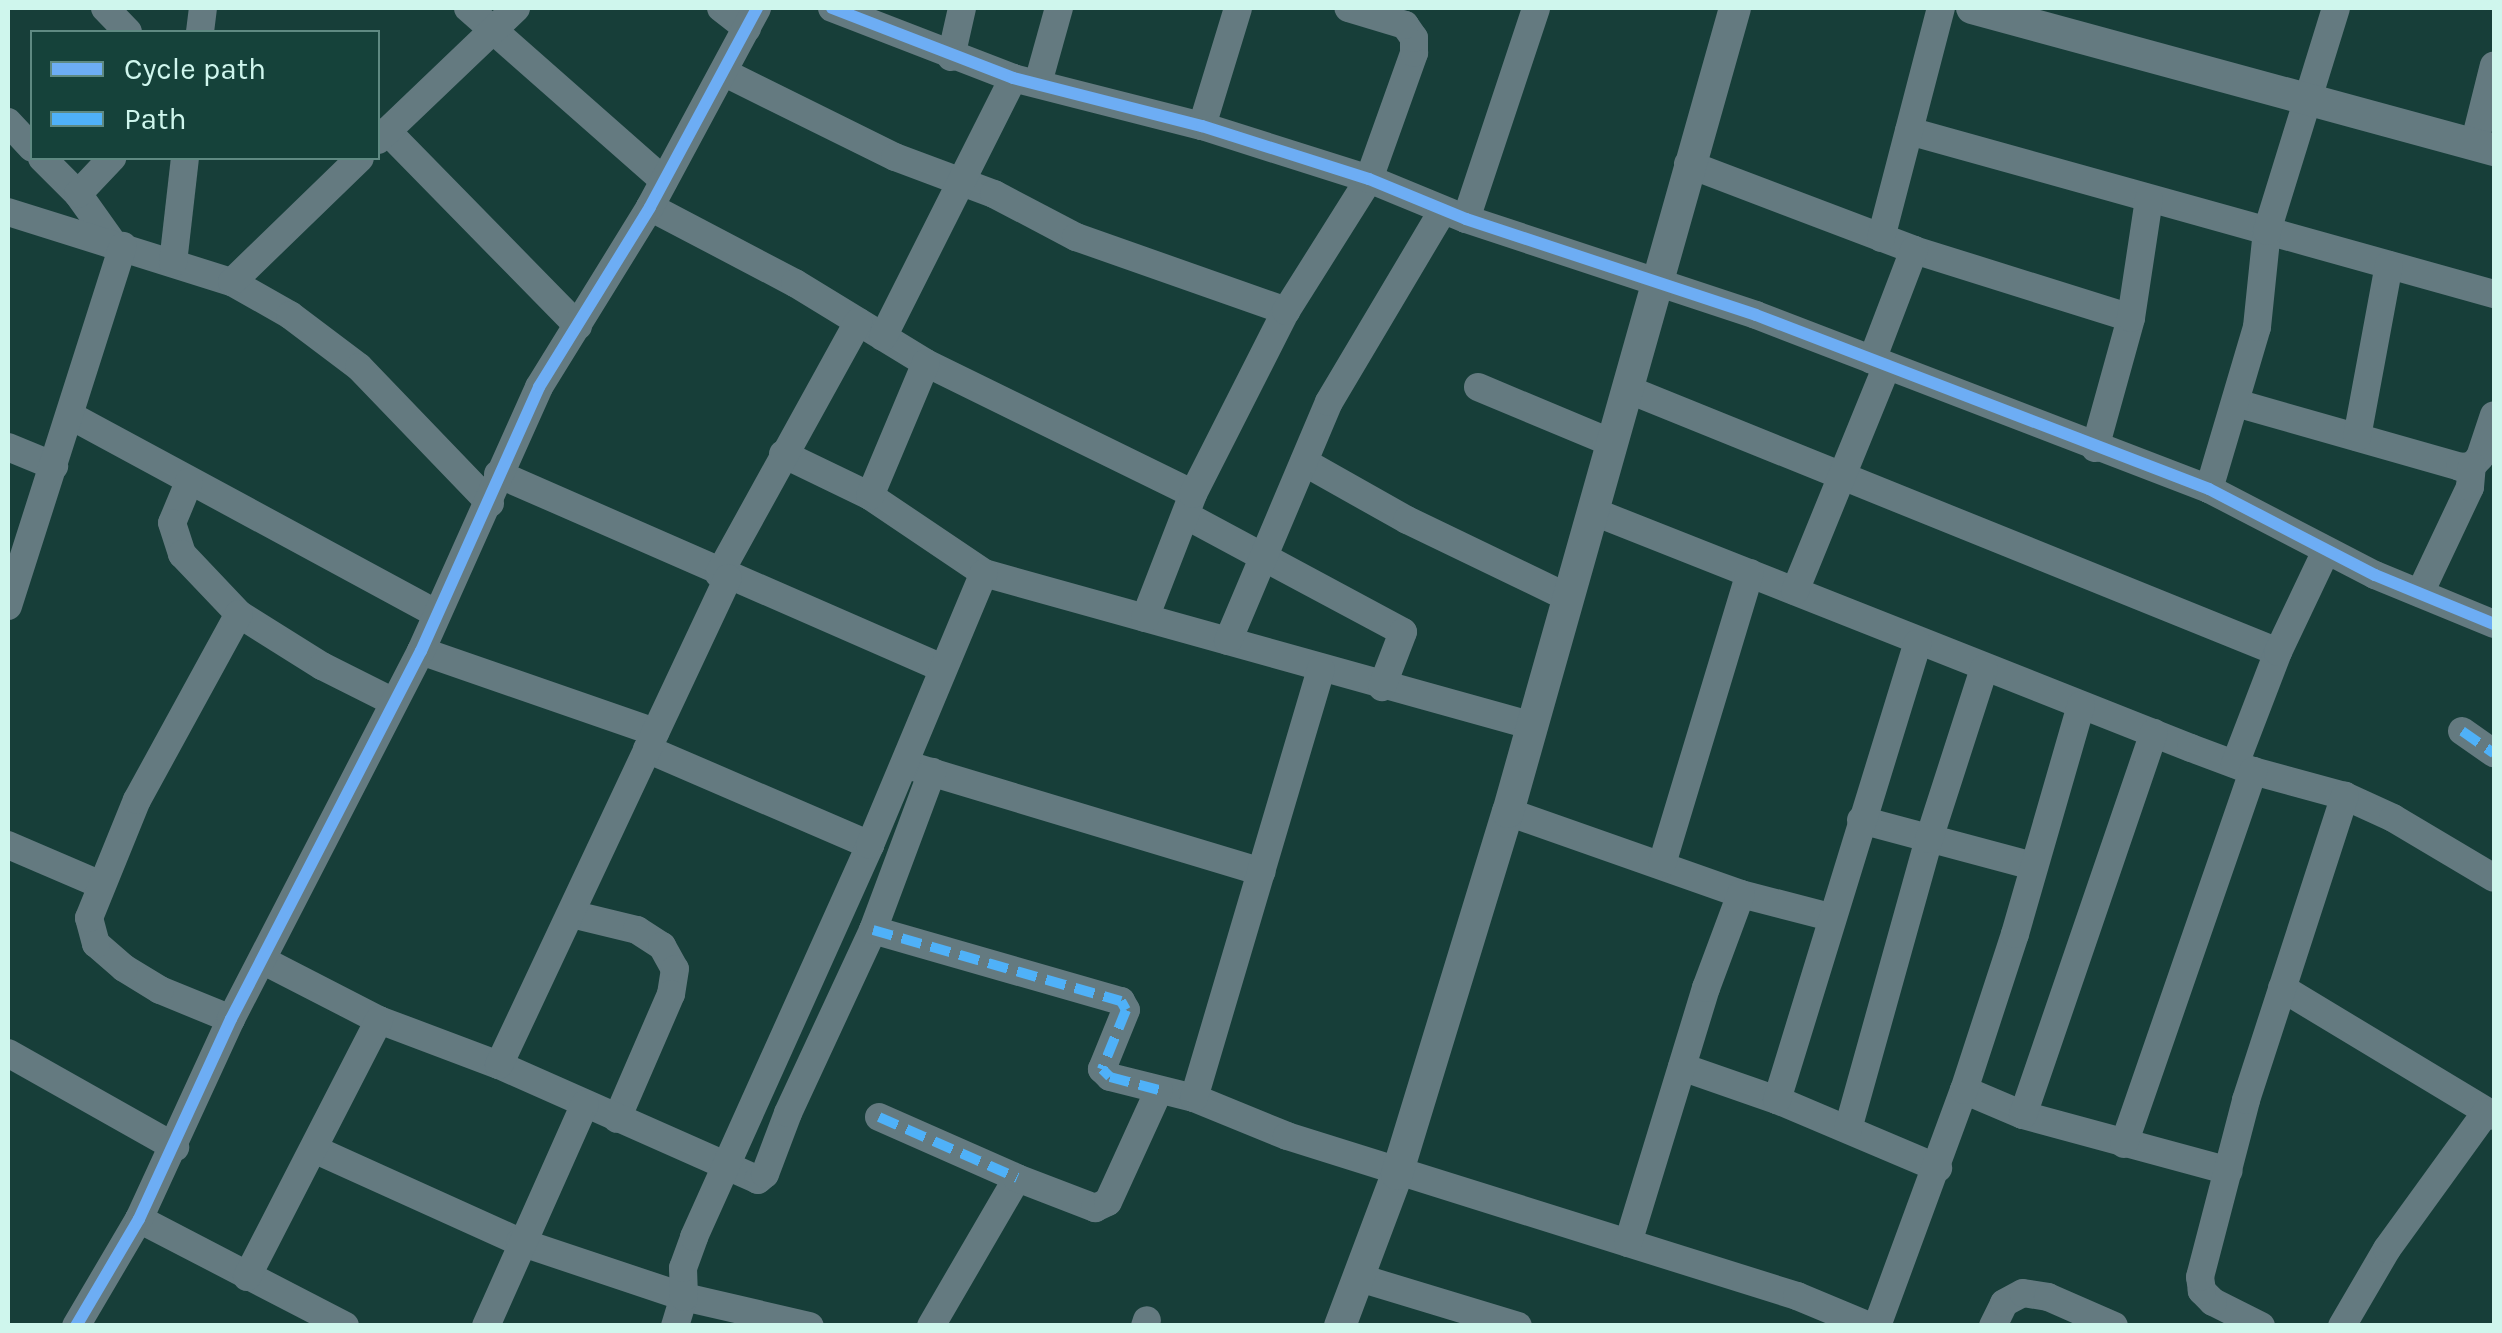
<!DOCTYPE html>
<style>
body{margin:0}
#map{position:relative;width:2502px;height:1333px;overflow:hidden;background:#173e39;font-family:Karla,sans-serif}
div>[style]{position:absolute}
.minor>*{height:28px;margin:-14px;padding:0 14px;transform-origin:14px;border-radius:14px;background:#647a80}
.tertiary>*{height:32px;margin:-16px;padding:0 16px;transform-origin:16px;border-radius:16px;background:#647a80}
.quiet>*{height:10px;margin-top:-5px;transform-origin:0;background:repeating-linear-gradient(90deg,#4fb1f8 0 20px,transparent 0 30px)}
.cycleway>*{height:12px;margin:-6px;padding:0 6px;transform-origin:6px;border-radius:6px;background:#6dadf4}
span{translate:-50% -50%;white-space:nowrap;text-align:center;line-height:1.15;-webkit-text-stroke:9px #15423a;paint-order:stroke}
.frame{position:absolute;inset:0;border:10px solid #cff6ed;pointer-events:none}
.legend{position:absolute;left:30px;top:30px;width:350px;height:130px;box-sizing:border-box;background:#15423a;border:2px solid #5f8a82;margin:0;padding:12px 18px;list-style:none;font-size:30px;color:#cff6ed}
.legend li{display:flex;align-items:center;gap:20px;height:50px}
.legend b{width:50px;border:2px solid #5f8a82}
</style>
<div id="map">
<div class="minor">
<i style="left:105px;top:8px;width:33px;rotate:46deg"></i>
<i style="left:468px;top:8px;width:261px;rotate:41.4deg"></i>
<i style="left:721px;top:8px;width:33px;rotate:38deg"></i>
<i style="left:832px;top:8px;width:194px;rotate:21.1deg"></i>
<i style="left:1013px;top:78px;width:195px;rotate:14.3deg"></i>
<i style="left:1202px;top:126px;width:175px;rotate:17.6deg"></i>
<i style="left:1369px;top:179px;width:105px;rotate:22.4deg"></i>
<i style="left:1466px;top:219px;width:305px;rotate:18.3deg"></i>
<i style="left:1756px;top:315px;width:485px;rotate:21deg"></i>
<i style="left:2209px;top:489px;width:187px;rotate:27.4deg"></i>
<i style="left:2375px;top:575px;width:129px;rotate:22.4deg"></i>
<i style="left:200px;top:32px;width:24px;rotate:-83deg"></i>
<i style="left:951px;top:57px;width:50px;rotate:-77.3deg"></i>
<i style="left:725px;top:73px;width:190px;rotate:26.3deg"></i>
<i style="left:895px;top:157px;width:106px;rotate:20.5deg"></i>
<i style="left:994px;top:194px;width:93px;rotate:27.7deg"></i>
<i style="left:1076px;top:237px;width:223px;rotate:19.4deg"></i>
<i style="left:1038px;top:83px;width:78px;rotate:-74.4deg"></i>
<i style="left:8px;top:122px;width:35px;rotate:47deg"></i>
<i style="left:1202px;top:126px;width:123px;rotate:-73deg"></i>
<i style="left:387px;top:131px;width:273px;rotate:45.6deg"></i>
<i style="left:1909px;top:131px;width:607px;rotate:15.57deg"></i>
<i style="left:378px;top:140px;width:191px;rotate:-43.7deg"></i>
<i style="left:2474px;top:145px;width:82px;rotate:-76deg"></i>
<i style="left:42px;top:158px;width:51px;rotate:45deg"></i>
<i style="left:78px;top:194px;width:60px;rotate:54.5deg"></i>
<i style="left:1688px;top:164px;width:242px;rotate:20.8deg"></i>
<i style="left:1914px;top:250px;width:227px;rotate:17.4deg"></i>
<i style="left:78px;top:194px;width:50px;rotate:-46.6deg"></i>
<i style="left:650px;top:207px;width:164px;rotate:27.7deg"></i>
<i style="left:795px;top:283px;width:153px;rotate:31.4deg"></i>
<i style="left:926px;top:363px;width:297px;rotate:26.1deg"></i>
<i style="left:8px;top:212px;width:235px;rotate:17.4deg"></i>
<i style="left:232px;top:282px;width:67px;rotate:29.6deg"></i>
<i style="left:290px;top:315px;width:86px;rotate:37deg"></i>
<i style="left:359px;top:367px;width:189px;rotate:46.1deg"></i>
<i style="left:1466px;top:219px;width:222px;rotate:-71.6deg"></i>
<i style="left:1881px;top:238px;width:238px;rotate:-75.4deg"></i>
<i style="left:173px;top:263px;width:106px;rotate:-83.5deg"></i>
<i style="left:232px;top:282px;width:178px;rotate:-44.1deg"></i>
<i style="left:883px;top:337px;width:290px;rotate:-63.3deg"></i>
<i style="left:1872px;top:360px;width:118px;rotate:-69.1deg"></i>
<i style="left:1478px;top:387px;width:145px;rotate:22.7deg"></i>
<i style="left:1627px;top:389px;width:702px;rotate:22deg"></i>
<i style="left:2236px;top:403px;width:233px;rotate:15.9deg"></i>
<i style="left:2460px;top:467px;width:12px;rotate:-5deg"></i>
<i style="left:2472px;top:466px;width:12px;rotate:-48deg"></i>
<i style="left:2480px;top:457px;width:44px;rotate:-71.6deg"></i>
<i style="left:71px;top:416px;width:416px;rotate:28.4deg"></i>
<i style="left:2357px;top:437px;width:175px;rotate:-79.5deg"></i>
<i style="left:8px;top:447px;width:50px;rotate:22.4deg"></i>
<i style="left:2095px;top:448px;width:135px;rotate:-74.5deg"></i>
<i style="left:2131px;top:318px;width:120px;rotate:-81.4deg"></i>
<i style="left:783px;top:454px;width:97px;rotate:25.8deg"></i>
<i style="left:870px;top:496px;width:138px;rotate:34deg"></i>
<i style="left:984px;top:573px;width:570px;rotate:15.57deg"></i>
<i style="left:1304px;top:462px;width:118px;rotate:29.4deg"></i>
<i style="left:1407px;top:520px;width:180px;rotate:25.7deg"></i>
<i style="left:498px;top:474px;width:485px;rotate:23.6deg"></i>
<i style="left:189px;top:482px;width:44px;rotate:112.5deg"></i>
<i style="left:172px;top:523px;width:33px;rotate:72deg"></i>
<i style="left:182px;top:554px;width:83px;rotate:46.5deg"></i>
<i style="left:239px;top:614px;width:98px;rotate:32.1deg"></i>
<i style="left:322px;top:666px;width:78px;rotate:26.6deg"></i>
<i style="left:2209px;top:489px;width:169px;rotate:-73.5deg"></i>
<i style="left:2257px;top:327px;width:97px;rotate:-84.1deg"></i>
<i style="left:2267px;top:231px;width:233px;rotate:-72.8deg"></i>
<i style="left:870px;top:496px;width:144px;rotate:-67.2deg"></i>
<i style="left:1592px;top:511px;width:644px;rotate:21.59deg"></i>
<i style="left:2191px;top:748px;width:66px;rotate:20.4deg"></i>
<i style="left:2253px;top:771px;width:95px;rotate:15.2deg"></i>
<i style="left:2345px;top:796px;width:53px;rotate:24.6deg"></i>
<i style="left:2393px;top:818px;width:117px;rotate:30.7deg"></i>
<i style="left:1187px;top:516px;width:245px;rotate:28.2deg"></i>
<i style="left:1403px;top:632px;width:59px;rotate:110.9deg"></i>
<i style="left:719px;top:574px;width:288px;rotate:-61.1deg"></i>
<i style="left:1795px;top:591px;width:243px;rotate:-67.8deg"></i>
<i style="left:2420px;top:593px;width:117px;rotate:-64.7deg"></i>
<i style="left:2470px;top:487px;width:21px;rotate:-85deg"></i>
<i style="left:8px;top:606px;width:378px;rotate:-72.3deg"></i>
<i style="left:1145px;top:618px;width:133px;rotate:-68.8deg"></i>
<i style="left:1193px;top:494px;width:205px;rotate:-63.1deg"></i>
<i style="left:1286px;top:311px;width:156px;rotate:-57.8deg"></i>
<i style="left:1369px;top:179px;width:134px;rotate:-70.3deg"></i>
<i style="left:1414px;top:53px;width:15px;rotate:-90deg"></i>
<i style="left:1414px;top:38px;width:16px;rotate:-125deg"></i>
<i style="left:1405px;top:25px;width:59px;rotate:-163.4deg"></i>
<i style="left:1228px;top:641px;width:259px;rotate:-67.1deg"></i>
<i style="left:1329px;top:402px;width:223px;rotate:-59.3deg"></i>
<i style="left:421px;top:651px;width:248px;rotate:19.1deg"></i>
<i style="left:2462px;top:731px;width:39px;rotate:35deg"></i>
<i style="left:647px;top:749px;width:243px;rotate:23.3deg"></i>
<i style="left:2235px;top:764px;width:120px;rotate:-69deg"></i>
<i style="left:2278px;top:652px;width:112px;rotate:-64.6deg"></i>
<i style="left:914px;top:767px;width:363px;rotate:16.8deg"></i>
<i style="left:1508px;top:812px;width:247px;rotate:19.4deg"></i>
<i style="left:1741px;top:894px;width:92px;rotate:14.5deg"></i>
<i style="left:1861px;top:820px;width:178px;rotate:15deg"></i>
<i style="left:8px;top:845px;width:99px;rotate:23.2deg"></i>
<i style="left:1662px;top:864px;width:304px;rotate:-73.2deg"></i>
<i style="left:571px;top:914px;width:68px;rotate:13.6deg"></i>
<i style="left:637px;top:930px;width:30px;rotate:33deg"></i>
<i style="left:662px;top:946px;width:26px;rotate:61deg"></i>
<i style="left:675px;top:969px;width:25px;rotate:99deg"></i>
<i style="left:671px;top:994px;width:136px;rotate:113.4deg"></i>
<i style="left:873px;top:930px;width:258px;rotate:16deg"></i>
<i style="left:1121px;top:1001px;width:10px;rotate:61deg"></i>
<i style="left:1126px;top:1010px;width:64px;rotate:112.1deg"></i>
<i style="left:1102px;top:1069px;width:11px;rotate:45deg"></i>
<i style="left:1110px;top:1077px;width:87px;rotate:14deg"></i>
<i style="left:1194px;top:1098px;width:100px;rotate:22.2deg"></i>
<i style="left:1287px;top:1136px;width:535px;rotate:17.42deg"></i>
<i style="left:1797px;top:1296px;width:78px;rotate:22.6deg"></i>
<i style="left:264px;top:961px;width:129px;rotate:27.2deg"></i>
<i style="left:379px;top:1020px;width:128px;rotate:20.6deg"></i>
<i style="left:499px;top:1065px;width:283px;rotate:23.9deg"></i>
<i style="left:758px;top:1180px;width:9px;rotate:-41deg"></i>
<i style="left:765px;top:1174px;width:65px;rotate:-69.3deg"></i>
<i style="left:788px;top:1113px;width:202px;rotate:-65.1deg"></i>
<i style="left:873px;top:930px;width:169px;rotate:-69.5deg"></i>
<i style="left:2282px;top:988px;width:248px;rotate:31.1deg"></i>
<i style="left:231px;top:1019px;width:77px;rotate:-157.8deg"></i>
<i style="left:160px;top:990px;width:42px;rotate:-148.6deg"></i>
<i style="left:124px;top:968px;width:37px;rotate:-139deg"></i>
<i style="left:96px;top:944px;width:27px;rotate:-105deg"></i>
<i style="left:89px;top:918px;width:127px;rotate:-67.9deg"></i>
<i style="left:137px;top:800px;width:212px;rotate:-61.3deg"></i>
<i style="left:8px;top:1053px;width:192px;rotate:29.4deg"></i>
<i style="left:499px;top:1065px;width:538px;rotate:-64.82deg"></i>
<i style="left:1682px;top:1067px;width:101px;rotate:19.2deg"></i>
<i style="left:1777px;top:1100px;width:175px;rotate:22.9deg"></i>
<i style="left:1964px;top:1090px;width:64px;rotate:23deg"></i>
<i style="left:2023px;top:1115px;width:213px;rotate:15.2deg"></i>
<i style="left:1194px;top:1098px;width:447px;rotate:-73.5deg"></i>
<i style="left:1777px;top:1100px;width:478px;rotate:-72.9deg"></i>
<i style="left:2023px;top:1115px;width:404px;rotate:-71.1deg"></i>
<i style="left:879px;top:1117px;width:151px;rotate:23.8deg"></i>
<i style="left:1848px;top:1129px;width:301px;rotate:-74.4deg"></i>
<i style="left:1929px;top:839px;width:179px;rotate:-72.1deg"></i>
<i style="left:2124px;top:1144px;width:395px;rotate:-70.9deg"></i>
<i style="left:316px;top:1150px;width:224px;rotate:24.3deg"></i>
<i style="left:520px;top:1242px;width:173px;rotate:18.5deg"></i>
<i style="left:684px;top:1297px;width:129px;rotate:13deg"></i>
<i style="left:139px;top:1219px;width:232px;rotate:27.4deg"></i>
<i style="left:1628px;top:1243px;width:267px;rotate:-73deg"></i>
<i style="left:1706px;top:988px;width:100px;rotate:-69.6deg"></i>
<i style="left:247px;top:1277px;width:289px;rotate:-62.8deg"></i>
<i style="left:1360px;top:1278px;width:165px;rotate:16.9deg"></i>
<i style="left:76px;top:1326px;width:124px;rotate:-59.5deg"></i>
<i style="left:139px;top:1219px;width:220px;rotate:-65.3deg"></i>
<i style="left:231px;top:1019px;width:414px;rotate:-62.7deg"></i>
<i style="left:421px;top:651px;width:289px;rotate:-65.9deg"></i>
<i style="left:539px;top:387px;width:211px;rotate:-58.3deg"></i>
<i style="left:650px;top:207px;width:226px;rotate:-61.7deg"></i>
<i style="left:486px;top:1326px;width:243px;rotate:-66deg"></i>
<i style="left:675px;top:1326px;width:30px;rotate:-73deg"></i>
<i style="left:684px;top:1297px;width:29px;rotate:-92deg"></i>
<i style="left:683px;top:1268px;width:33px;rotate:-70deg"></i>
<i style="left:694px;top:1237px;width:430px;rotate:-65.8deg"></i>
<i style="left:870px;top:845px;width:295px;rotate:-67.3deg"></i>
<i style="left:931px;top:1326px;width:171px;rotate:-59.8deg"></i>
<i style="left:1017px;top:1178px;width:84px;rotate:21deg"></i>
<i style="left:1095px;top:1208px;width:14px;rotate:-25deg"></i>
<i style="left:1108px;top:1202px;width:123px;rotate:-65.5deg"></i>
<i style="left:1145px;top:1326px;width:6px;rotate:-72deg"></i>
<i style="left:1877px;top:1326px;width:252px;rotate:-69.8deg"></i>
<i style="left:1964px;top:1090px;width:164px;rotate:-71.9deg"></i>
<i style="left:2015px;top:934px;width:238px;rotate:-73.9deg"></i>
<i style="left:1993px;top:1326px;width:25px;rotate:-64deg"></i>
<i style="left:2004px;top:1303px;width:21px;rotate:-28deg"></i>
<i style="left:2023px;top:1293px;width:25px;rotate:9deg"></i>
<i style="left:2048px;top:1297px;width:72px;rotate:23.7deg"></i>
<i style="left:2261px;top:1326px;width:54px;rotate:-153.4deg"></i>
<i style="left:2213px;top:1302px;width:16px;rotate:-135deg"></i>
<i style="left:2202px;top:1291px;width:14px;rotate:-98deg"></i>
<i style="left:2200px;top:1277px;width:183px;rotate:-75.4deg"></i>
<i style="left:2246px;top:1100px;width:320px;rotate:-72deg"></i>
<i style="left:2342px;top:1326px;width:89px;rotate:-59.7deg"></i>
<i style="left:2387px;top:1249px;width:169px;rotate:-54.1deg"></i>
</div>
<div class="tertiary">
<i style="left:1972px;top:8px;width:541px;rotate:15.22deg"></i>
<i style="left:1340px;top:1326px;width:162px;rotate:-69.4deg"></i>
<i style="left:1397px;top:1174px;width:379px;rotate:-73deg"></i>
<i style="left:1508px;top:812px;width:835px;rotate:-74.23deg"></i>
</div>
<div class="quiet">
<i style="left:2462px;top:731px;width:39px;rotate:35deg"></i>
<i style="left:873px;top:930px;width:258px;rotate:16deg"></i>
<i style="left:1121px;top:1001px;width:10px;rotate:61deg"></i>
<i style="left:1126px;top:1010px;width:64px;rotate:112.1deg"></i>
<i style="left:1102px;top:1069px;width:11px;rotate:45deg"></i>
<i style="left:1110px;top:1077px;width:51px;rotate:14.9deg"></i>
<i style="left:879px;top:1117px;width:151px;rotate:23.8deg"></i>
</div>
<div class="cycleway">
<i style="left:832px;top:8px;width:194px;rotate:21.1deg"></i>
<i style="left:1013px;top:78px;width:195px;rotate:14.3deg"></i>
<i style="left:1202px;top:126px;width:175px;rotate:17.6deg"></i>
<i style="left:1369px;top:179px;width:105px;rotate:22.4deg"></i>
<i style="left:1466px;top:219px;width:305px;rotate:18.3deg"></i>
<i style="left:1756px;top:315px;width:485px;rotate:21deg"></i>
<i style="left:2209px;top:489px;width:187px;rotate:27.4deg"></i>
<i style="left:2375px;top:575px;width:129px;rotate:22.4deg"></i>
<i style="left:76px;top:1326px;width:124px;rotate:-59.5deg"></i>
<i style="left:139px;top:1219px;width:220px;rotate:-65.3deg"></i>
<i style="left:231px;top:1019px;width:414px;rotate:-62.7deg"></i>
<i style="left:421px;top:651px;width:289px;rotate:-65.9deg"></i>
<i style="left:539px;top:387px;width:211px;rotate:-58.3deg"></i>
<i style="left:650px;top:207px;width:226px;rotate:-61.7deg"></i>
</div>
<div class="frame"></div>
<ul class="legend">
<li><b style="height:12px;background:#6dadf4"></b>Cycle path</li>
<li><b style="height:12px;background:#4fb1f8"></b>Path</li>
</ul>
</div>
